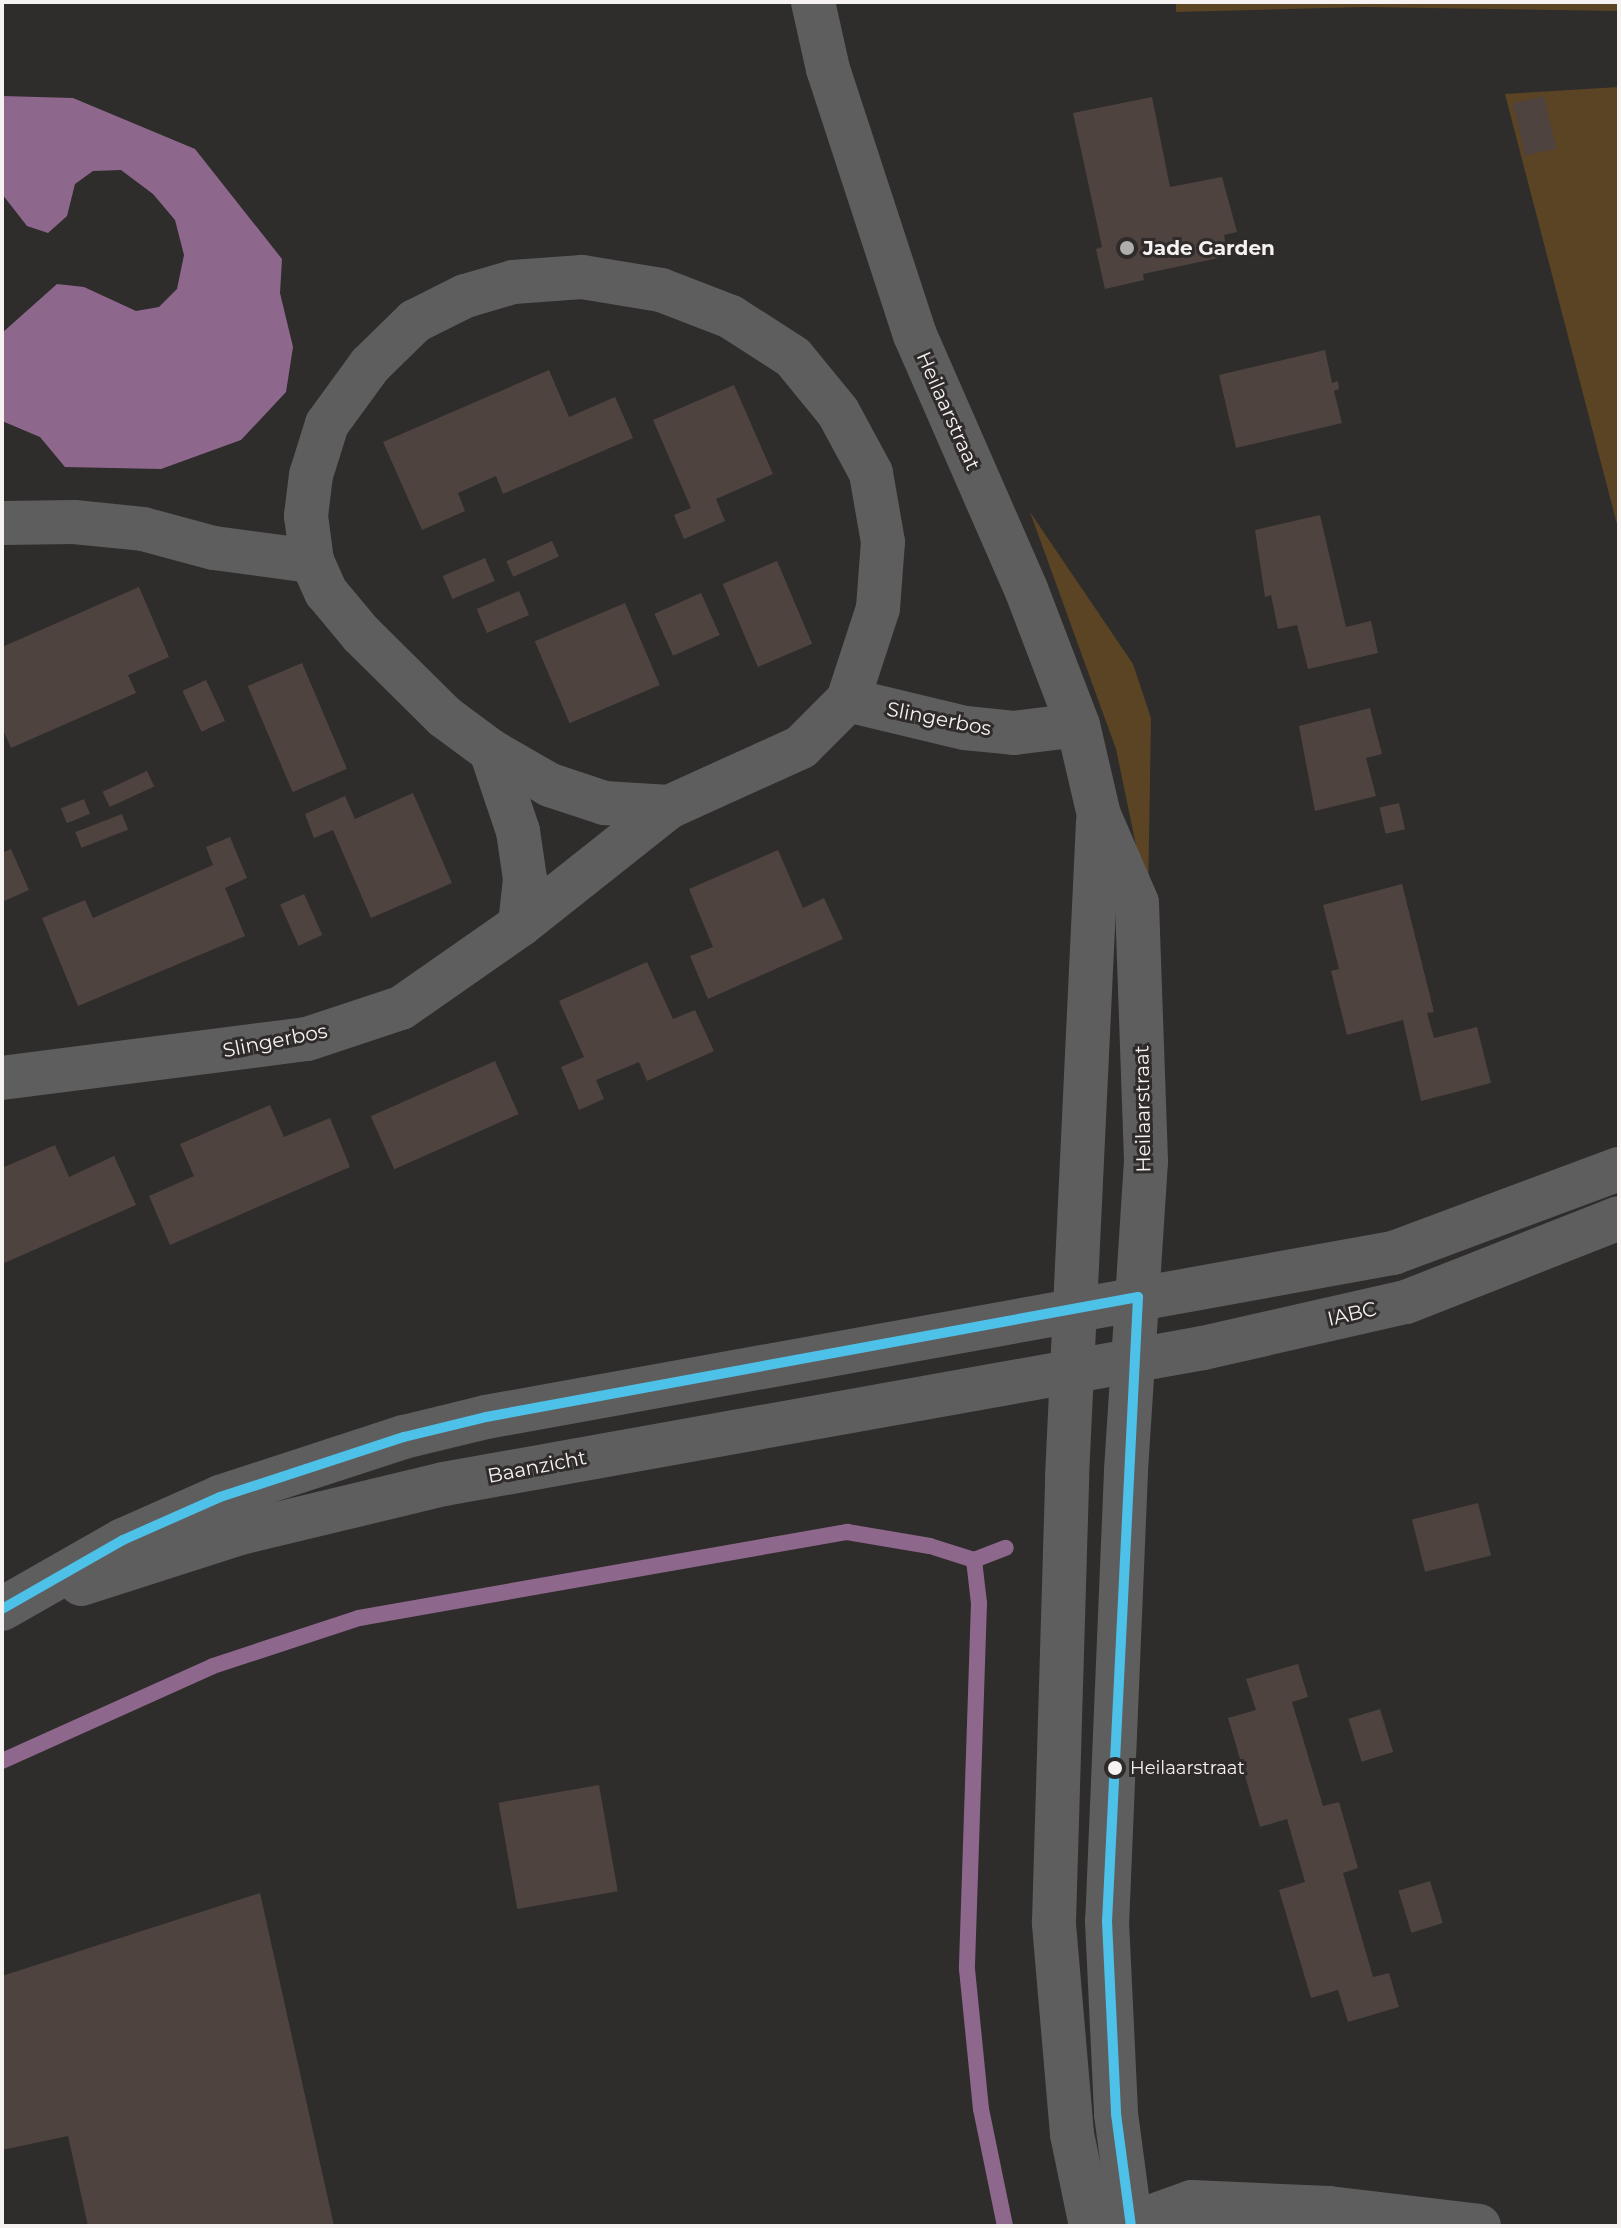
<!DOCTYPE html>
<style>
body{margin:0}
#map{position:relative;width:1621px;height:2228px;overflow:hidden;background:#2f2c2c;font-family:Montserrat,sans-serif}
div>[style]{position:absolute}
.green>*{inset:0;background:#5b4424}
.water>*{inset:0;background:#8e688c}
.stream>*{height:16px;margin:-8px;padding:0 8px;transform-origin:8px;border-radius:8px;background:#8e688c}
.building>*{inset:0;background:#4e433f;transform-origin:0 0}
.minor>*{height:44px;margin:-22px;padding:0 22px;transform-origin:22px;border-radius:22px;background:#5f5e5e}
.bus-1>*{height:10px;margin:-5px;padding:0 5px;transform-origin:5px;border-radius:5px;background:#4ec1e8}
.dots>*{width:22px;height:22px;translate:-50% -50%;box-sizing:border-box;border:4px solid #302b2b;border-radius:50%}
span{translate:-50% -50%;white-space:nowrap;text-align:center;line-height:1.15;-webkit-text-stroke:6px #302b2b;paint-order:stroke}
.bus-label{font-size:18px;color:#f6f2f2}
.left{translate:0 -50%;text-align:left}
.poi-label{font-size:20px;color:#f6f2f2;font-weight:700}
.street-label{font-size:20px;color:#f6f2f2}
.frame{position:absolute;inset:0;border:4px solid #f6f2f2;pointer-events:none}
</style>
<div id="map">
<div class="green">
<i style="clip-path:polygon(1176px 2px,1619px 2px,1619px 11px,1364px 7px,1176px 12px)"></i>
<i style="clip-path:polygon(1619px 87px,1619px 532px,1505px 94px)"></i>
<i style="clip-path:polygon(1030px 512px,1133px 664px,1151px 718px,1148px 903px,1116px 749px)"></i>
</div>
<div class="water">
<i style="clip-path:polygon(2px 96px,73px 98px,195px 149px,282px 259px,280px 293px,293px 347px,286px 392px,241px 440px,161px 469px,65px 467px,40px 437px,2px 421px,2px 333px,57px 284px,84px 287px,136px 311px,159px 307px,177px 289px,184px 255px,175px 220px,153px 194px,121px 170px,93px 171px,75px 184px,67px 216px,48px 233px,27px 226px,2px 194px)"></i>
</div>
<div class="stream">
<i style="left:974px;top:1560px;width:43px;rotate:83.4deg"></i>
<i style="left:979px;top:1603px;width:366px;rotate:91.9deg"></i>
<i style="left:967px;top:1969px;width:141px;rotate:84.3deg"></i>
<i style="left:981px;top:2109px;width:119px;rotate:78.4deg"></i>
<i style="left:2px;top:1761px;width:231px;rotate:-24.2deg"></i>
<i style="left:213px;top:1666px;width:154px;rotate:-18.2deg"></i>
<i style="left:359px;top:1618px;width:496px;rotate:-10deg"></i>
<i style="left:847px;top:1532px;width:84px;rotate:9.6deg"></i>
<i style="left:930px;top:1546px;width:46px;rotate:17.7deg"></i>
<i style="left:974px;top:1560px;width:34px;rotate:-21deg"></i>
</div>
<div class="building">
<i style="left:1544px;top:96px;width:54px;height:32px;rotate:77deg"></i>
<i style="clip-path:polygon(1152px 97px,1170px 187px,1222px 177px,1237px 232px,1224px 235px,1228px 256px,1143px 274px,1144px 280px,1105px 289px,1096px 249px,1102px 247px,1073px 113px)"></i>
<i style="clip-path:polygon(1325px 350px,1332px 383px,1338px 381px,1339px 389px,1334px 391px,1342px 423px,1236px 448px,1219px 375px)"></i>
<i style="clip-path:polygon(549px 370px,569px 417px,615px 397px,633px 438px,503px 494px,496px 476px,458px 493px,465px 511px,422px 530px,383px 442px)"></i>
<i style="clip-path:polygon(734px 385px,773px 474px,716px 499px,725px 521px,684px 539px,674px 515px,691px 508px,653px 420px)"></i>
<i style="clip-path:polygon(1320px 515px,1346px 627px,1371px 621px,1378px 653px,1308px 669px,1297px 625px,1278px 629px,1271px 595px,1265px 597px,1255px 530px)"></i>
<i style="left:552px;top:541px;width:17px;height:50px;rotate:66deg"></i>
<i style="left:485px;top:558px;width:25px;height:46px;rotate:67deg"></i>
<i style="left:777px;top:561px;width:90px;height:59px;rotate:67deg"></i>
<i style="clip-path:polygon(139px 587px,169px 657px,128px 675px,136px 693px,11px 748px,2px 727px,2px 647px)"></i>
<i style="left:519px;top:591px;width:26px;height:46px;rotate:67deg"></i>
<i style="left:701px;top:593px;width:46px;height:51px;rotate:66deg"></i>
<i style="left:625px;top:603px;width:89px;height:98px;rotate:67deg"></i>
<i style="left:302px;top:663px;width:115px;height:59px;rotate:67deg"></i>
<i style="left:206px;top:680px;width:45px;height:26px;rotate:65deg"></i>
<i style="clip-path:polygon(1370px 708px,1382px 754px,1366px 758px,1376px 796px,1315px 811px,1299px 726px)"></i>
<i style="left:147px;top:771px;width:17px;height:49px;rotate:65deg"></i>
<i style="clip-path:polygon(413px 793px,452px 883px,371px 918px,333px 830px,314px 838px,305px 814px,345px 796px,355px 819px)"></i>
<i style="left:84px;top:799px;width:16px;height:25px;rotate:68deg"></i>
<i style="left:1399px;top:803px;width:27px;height:20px;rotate:77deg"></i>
<i style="left:122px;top:814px;width:17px;height:50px;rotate:69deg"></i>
<i style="clip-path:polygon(230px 837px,247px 878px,225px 888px,245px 936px,78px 1006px,42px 918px,85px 900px,93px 918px,213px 865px,206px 847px)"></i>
<i style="clip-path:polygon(11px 849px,29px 890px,2px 902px,2px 853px)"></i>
<i style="clip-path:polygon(778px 850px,803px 908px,824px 898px,843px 939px,708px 999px,690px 956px,713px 947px,689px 889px)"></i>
<i style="clip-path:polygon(1402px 884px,1434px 1012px,1427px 1013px,1434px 1038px,1477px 1027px,1491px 1083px,1421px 1101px,1403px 1020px,1347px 1035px,1331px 971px,1339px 969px,1323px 905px)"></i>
<i style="left:304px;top:894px;width:45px;height:26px;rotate:66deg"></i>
<i style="clip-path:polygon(647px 962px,673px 1019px,695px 1010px,714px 1051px,647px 1081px,639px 1062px,596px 1080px,604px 1099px,579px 1110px,561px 1067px,584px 1057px,559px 1001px)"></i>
<i style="left:495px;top:1061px;width:58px;height:136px;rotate:66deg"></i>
<i style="clip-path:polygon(270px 1105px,284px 1137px,330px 1118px,350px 1167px,170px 1245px,149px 1196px,194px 1176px,180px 1144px)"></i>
<i style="clip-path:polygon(55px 1145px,69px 1177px,114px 1156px,136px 1205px,2px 1264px,2px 1168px)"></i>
<i style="left:1478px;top:1503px;width:54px;height:68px;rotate:76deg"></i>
<i style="clip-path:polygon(1298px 1664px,1308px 1697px,1292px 1702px,1323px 1806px,1339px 1802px,1358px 1868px,1343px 1873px,1373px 1977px,1389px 1973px,1399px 2007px,1348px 2022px,1338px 1990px,1311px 1998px,1279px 1890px,1305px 1882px,1287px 1819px,1260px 1827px,1228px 1718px,1256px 1710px,1246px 1679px)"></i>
<i style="left:1380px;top:1709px;width:45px;height:33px;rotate:73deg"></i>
<i style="left:599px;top:1785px;width:108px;height:102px;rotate:80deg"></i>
<i style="left:1430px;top:1881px;width:44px;height:33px;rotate:73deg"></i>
<i style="clip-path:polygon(260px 1893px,334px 2226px,88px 2226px,68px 2136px,2px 2150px,2px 1976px)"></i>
</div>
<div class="minor">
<i style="left:813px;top:2px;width:69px;rotate:77.4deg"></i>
<i style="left:828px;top:69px;width:280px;rotate:71.9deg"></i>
<i style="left:915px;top:335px;width:277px;rotate:66.4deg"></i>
<i style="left:1026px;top:589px;width:146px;rotate:69.1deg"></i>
<i style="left:1078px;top:725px;width:92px;rotate:76.9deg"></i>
<i style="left:1099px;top:815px;width:96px;rotate:66.6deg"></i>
<i style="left:1137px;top:903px;width:258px;rotate:88deg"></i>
<i style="left:1146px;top:1161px;width:312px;rotate:93.7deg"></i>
<i style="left:1126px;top:1472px;width:449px;rotate:92.4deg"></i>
<i style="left:1107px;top:1921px;width:193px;rotate:87.3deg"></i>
<i style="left:1116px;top:2114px;width:113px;rotate:82.4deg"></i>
<i style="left:2px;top:523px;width:72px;rotate:-0.8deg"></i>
<i style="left:74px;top:522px;width:69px;rotate:5.8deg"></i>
<i style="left:143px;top:529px;width:73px;rotate:15deg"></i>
<i style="left:214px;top:548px;width:99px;rotate:7.6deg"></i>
<i style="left:848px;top:700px;width:120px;rotate:13.5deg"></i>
<i style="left:965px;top:728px;width:49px;rotate:5.8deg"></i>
<i style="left:1014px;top:733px;width:64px;rotate:-7.1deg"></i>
<i style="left:491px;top:751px;width:84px;rotate:71.4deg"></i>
<i style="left:518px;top:831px;width:49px;rotate:81.7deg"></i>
<i style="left:525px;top:879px;width:46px;rotate:96.2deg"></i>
<i style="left:2px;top:1078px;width:307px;rotate:-7.3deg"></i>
<i style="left:307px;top:1039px;width:99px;rotate:-18.3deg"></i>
<i style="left:401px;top:1008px;width:145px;rotate:-34.9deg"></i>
<i style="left:520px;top:925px;width:190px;rotate:-38.4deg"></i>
<i style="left:669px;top:807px;width:145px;rotate:-24.4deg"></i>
<i style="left:801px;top:747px;width:66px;rotate:-45deg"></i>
<i style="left:848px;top:700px;width:97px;rotate:-71.9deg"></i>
<i style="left:878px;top:608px;width:66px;rotate:-85.7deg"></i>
<i style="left:883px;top:542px;width:70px;rotate:-99.9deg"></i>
<i style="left:871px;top:473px;width:69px;rotate:-118.4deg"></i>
<i style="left:838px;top:412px;width:71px;rotate:-129.3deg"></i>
<i style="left:793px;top:357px;width:74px;rotate:-147.2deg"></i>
<i style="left:731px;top:317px;width:75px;rotate:-158.9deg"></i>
<i style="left:661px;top:290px;width:80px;rotate:-170.7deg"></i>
<i style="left:582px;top:277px;width:69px;rotate:175.9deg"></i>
<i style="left:513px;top:282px;width:50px;rotate:163.7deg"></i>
<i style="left:465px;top:296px;width:56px;rotate:153.4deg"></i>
<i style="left:415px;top:321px;width:63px;rotate:135.6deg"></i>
<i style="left:370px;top:365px;width:73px;rotate:126.1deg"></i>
<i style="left:327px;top:424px;width:53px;rotate:107.4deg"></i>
<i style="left:311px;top:475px;width:41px;rotate:97deg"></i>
<i style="left:306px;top:516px;width:45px;rotate:82.4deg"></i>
<i style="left:312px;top:561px;width:34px;rotate:66deg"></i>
<i style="left:326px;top:592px;width:55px;rotate:50.2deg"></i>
<i style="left:361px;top:634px;width:118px;rotate:44.7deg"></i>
<i style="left:445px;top:717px;width:57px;rotate:36.5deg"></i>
<i style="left:491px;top:751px;width:68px;rotate:30deg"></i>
<i style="left:550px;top:785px;width:57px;rotate:18.4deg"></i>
<i style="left:604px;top:803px;width:65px;rotate:3.5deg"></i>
<i style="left:81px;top:1584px;width:167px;rotate:-17.8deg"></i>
<i style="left:240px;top:1533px;width:210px;rotate:-13.5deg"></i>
<i style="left:444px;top:1484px;width:771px;rotate:-10.16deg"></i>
<i style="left:1203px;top:1348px;width:208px;rotate:-12.8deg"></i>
<i style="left:1406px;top:1302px;width:229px;rotate:-21.5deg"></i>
<i style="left:2px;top:1609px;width:139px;rotate:-29.7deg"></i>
<i style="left:123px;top:1540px;width:106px;rotate:-23.9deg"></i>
<i style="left:220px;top:1497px;width:194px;rotate:-18.1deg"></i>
<i style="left:404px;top:1437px;width:84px;rotate:-13.7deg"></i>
<i style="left:486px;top:1417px;width:922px;rotate:-10.25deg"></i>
<i style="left:1393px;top:1253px;width:241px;rotate:-20.4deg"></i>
<i style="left:1091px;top:2226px;width:94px;rotate:-101.7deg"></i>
<i style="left:1072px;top:2134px;width:213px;rotate:-94.9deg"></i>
<i style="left:1054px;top:1922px;width:445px;rotate:-88.3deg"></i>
<i style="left:1067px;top:1477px;width:657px;rotate:-87.29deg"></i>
<i style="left:1125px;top:2226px;width:71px;rotate:-19.7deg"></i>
<i style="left:1192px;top:2202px;width:137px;rotate:2.5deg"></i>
<i style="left:1329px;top:2208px;width:151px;rotate:6.8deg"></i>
</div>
<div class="bus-1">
<i style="left:2px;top:1609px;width:139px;rotate:-29.7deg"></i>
<i style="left:123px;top:1540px;width:106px;rotate:-23.9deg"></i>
<i style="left:220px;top:1497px;width:194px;rotate:-18.1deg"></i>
<i style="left:404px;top:1437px;width:84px;rotate:-13.7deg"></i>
<i style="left:486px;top:1417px;width:663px;rotate:-10.43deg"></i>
<i style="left:1138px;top:1297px;width:625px;rotate:92.84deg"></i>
<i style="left:1107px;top:1921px;width:193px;rotate:87.3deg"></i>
<i style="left:1116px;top:2114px;width:113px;rotate:82.4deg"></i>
</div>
<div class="dots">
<i style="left:1127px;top:248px;background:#b0adad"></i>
<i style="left:1115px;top:1768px;background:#f6f2f2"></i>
</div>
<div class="bus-label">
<span class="left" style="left:1130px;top:1768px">Heilaarstraat</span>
</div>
<div class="poi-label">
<span class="left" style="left:1143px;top:248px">Jade Garden</span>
</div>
<div class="street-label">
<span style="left:948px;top:411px;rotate:66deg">Heilaarstraat</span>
<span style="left:939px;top:719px;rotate:11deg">Slingerbos</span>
<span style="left:275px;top:1041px;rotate:-11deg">Slingerbos</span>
<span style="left:1143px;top:1109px;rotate:-91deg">Heilaarstraat</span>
<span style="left:1352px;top:1314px;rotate:-13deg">IABC</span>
<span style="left:537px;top:1467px;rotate:-11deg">Baanzicht</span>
</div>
<div class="frame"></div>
</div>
